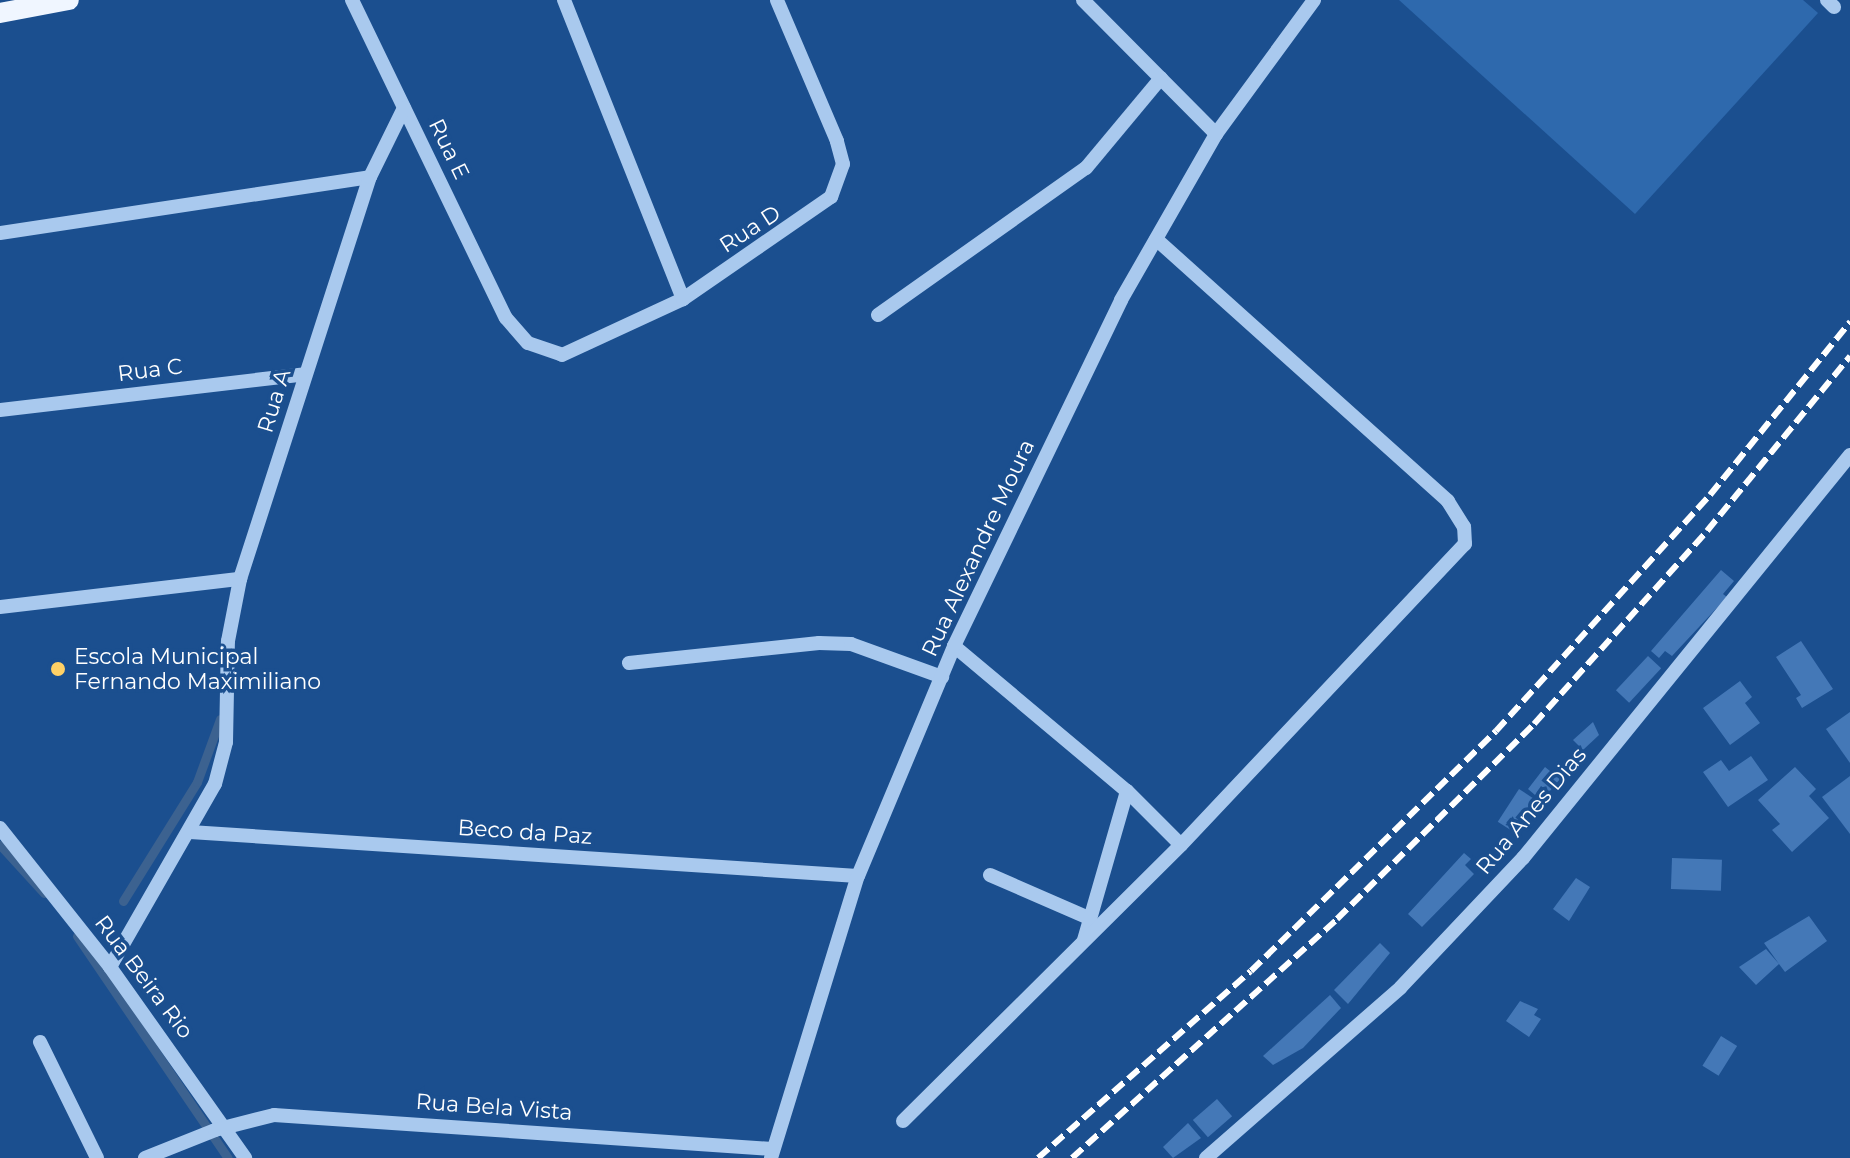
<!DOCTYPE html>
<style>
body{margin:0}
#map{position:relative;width:1850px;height:1158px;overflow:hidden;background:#1b4f8f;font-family:Montserrat,sans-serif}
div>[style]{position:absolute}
.green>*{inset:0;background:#2e69ad}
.stream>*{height:9px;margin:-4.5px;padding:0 4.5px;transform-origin:4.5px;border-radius:4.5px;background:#3c6290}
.building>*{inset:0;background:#4478b7;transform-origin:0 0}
.minor>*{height:14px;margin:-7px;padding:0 7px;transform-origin:7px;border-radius:7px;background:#a9c9ee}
.major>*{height:20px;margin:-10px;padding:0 10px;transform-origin:10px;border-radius:10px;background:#f0f6ff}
.rail>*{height:6px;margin-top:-3px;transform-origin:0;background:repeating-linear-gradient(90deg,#fff 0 14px,transparent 0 20px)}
.dots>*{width:22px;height:22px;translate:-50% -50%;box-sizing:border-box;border:4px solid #1b4f8f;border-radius:50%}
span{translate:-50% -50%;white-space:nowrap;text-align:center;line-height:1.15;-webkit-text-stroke:7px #1b4f8f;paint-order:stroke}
.street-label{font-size:22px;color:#fff}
.poi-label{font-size:22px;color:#fff}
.left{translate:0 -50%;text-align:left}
</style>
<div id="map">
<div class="green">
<i style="clip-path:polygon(1399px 0,1803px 0,1818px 13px,1635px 214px)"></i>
</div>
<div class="stream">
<i style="left:0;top:845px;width:65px;rotate:47.5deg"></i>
<i style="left:123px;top:901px;width:140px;rotate:-58.1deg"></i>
<i style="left:197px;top:782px;width:67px;rotate:-69.9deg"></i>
<i style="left:77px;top:936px;width:268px;rotate:55.8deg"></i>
</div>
<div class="building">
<i style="clip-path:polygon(1721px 570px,1734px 581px,1723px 594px,1727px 597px,1672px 656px,1665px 651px,1659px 658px,1651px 651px)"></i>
<i style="clip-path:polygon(1801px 641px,1833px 689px,1802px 708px,1796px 698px,1801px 695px,1776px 657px)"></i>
<i style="left:1648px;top:656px;width:18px;height:47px;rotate:43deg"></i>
<i style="clip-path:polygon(1740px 681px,1752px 697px,1745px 703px,1760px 723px,1730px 745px,1703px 708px)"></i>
<i style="clip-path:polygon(1850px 712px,1850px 763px,1826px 729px)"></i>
<i style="clip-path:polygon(1593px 722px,1599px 735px,1583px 750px,1573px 740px)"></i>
<i style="clip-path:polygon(1751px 756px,1768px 780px,1728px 807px,1703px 772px,1721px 760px,1729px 771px)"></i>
<i style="clip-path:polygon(1545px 767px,1560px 779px,1549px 792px,1541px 786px,1535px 795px,1528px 789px)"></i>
<i style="clip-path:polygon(1795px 767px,1816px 789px,1809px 796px,1829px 818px,1792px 852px,1772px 830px,1780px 824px,1758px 800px)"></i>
<i style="clip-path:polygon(1850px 776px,1850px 834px,1822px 797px)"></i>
<i style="left:1519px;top:789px;width:20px;height:39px;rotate:33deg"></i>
<i style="clip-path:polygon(1464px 853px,1471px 859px,1465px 865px,1474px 874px,1422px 927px,1408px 914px)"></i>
<i style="left:1672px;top:858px;width:50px;height:31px;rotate:2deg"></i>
<i style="clip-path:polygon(1576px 878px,1590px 887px,1569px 921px,1553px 909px)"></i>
<i style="clip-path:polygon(1809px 916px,1827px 941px,1785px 972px,1779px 964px,1756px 985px,1739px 967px,1766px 949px,1779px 964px,1764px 943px)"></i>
<i style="clip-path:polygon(1380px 943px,1390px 953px,1348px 1004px,1334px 990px)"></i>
<i style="clip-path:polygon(1330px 995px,1341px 1008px,1303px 1048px,1273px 1065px,1263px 1056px)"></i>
<i style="clip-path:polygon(1520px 1001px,1538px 1009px,1534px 1015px,1541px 1019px,1529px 1037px,1506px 1021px)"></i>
<i style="left:1721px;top:1036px;width:19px;height:35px;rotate:32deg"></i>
<i style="left:1217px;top:1099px;width:23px;height:32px;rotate:49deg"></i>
<i style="clip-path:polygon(1188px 1123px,1201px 1138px,1173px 1158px,1163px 1147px)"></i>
</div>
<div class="minor">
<i style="left:352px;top:0;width:353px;rotate:64.2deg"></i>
<i style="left:506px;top:318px;width:33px;rotate:49deg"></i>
<i style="left:528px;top:343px;width:36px;rotate:19deg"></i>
<i style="left:562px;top:355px;width:133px;rotate:-24.8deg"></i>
<i style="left:683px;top:299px;width:180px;rotate:-34.6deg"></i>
<i style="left:831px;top:197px;width:35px;rotate:-70deg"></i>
<i style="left:843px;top:164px;width:24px;rotate:-105deg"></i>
<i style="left:837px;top:141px;width:153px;rotate:-113.1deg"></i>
<i style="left:564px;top:0;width:322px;rotate:68.3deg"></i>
<i style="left:1083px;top:0;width:189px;rotate:45.2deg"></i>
<i style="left:1827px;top:0;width:10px;rotate:45deg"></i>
<i style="left:0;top:233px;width:374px;rotate:-8.6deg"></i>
<i style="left:878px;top:315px;width:255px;rotate:-35.3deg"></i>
<i style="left:1086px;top:168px;width:117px;rotate:-50.2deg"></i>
<i style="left:0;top:410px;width:307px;rotate:-6.7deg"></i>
<i style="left:0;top:607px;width:242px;rotate:-6.7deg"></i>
<i style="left:954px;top:646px;width:226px;rotate:40deg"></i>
<i style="left:1127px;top:791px;width:76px;rotate:45deg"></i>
<i style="left:629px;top:663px;width:191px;rotate:-6deg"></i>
<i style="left:819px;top:643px;width:32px;rotate:2deg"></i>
<i style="left:851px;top:644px;width:97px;rotate:19.9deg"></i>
<i style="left:0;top:828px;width:177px;rotate:51.6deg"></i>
<i style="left:110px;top:967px;width:234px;rotate:54.7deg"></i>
<i style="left:190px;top:832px;width:669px;rotate:3.77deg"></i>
<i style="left:990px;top:875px;width:108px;rotate:23.5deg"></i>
<i style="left:1084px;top:940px;width:155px;rotate:-73.9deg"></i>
<i style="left:110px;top:967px;width:211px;rotate:-60.2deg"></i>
<i style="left:215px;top:784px;width:43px;rotate:-75.3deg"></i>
<i style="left:226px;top:742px;width:101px;rotate:-88.9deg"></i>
<i style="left:228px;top:641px;width:63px;rotate:-79deg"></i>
<i style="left:240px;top:579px;width:422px;rotate:-72.1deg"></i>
<i style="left:370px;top:177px;width:77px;rotate:-63.8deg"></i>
<i style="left:40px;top:1042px;width:129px;rotate:63.8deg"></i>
<i style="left:903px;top:1121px;width:392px;rotate:-44.8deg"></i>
<i style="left:1181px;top:845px;width:414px;rotate:-46.7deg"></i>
<i style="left:1465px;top:544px;width:17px;rotate:-93deg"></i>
<i style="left:1464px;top:527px;width:31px;rotate:-122deg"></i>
<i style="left:1448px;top:501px;width:392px;rotate:-138.1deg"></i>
<i style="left:145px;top:1158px;width:75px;rotate:-21.8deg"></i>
<i style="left:215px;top:1130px;width:61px;rotate:-14.3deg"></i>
<i style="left:274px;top:1115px;width:499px;rotate:3.9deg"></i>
<i style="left:771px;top:1158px;width:295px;rotate:-72.9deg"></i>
<i style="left:858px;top:876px;width:249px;rotate:-67.3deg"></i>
<i style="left:954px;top:646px;width:384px;rotate:-64.2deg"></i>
<i style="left:1121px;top:300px;width:191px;rotate:-60.2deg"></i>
<i style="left:1216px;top:134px;width:166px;rotate:-53.8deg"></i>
<i style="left:1206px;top:1158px;width:259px;rotate:-41.2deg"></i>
<i style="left:1401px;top:987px;width:178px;rotate:-46.6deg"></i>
<i style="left:1523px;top:858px;width:519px;rotate:-50.94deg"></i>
</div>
<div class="major">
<i style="left:0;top:13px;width:70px;rotate:-10.7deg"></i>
</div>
<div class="rail">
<i style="left:1038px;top:1158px;width:283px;rotate:-41.3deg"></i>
<i style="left:1251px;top:971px;width:343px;rotate:-44.4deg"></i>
<i style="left:1496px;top:731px;width:319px;rotate:-47.8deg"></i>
<i style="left:1710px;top:495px;width:223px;rotate:-51deg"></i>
<i style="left:1072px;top:1158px;width:357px;rotate:-42deg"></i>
<i style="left:1337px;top:919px;width:277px;rotate:-44.7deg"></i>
<i style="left:1534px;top:724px;width:259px;rotate:-48.1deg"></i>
<i style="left:1707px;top:531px;width:226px;rotate:-50.7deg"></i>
</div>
<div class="dots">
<i style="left:58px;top:669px;background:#ffd166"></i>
</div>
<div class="street-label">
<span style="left:449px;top:149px;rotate:64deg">Rua E</span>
<span style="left:750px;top:229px;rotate:-33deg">Rua D</span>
<span style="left:150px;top:370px;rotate:-7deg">Rua C</span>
<span style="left:274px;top:401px;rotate:-73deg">Rua A</span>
<span style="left:978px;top:548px;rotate:-65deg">Rua Alexandre Moura</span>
<span style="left:1531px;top:811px;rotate:-50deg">Rua Anes Dias</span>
<span style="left:525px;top:832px;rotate:4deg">Beco da Paz</span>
<span style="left:144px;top:977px;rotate:53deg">Rua Beira Rio</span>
<span style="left:494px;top:1107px;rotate:4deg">Rua Bela Vista</span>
</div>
<div class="poi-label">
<span class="left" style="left:74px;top:669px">Escola Municipal<br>Fernando Maximiliano</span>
</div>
</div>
